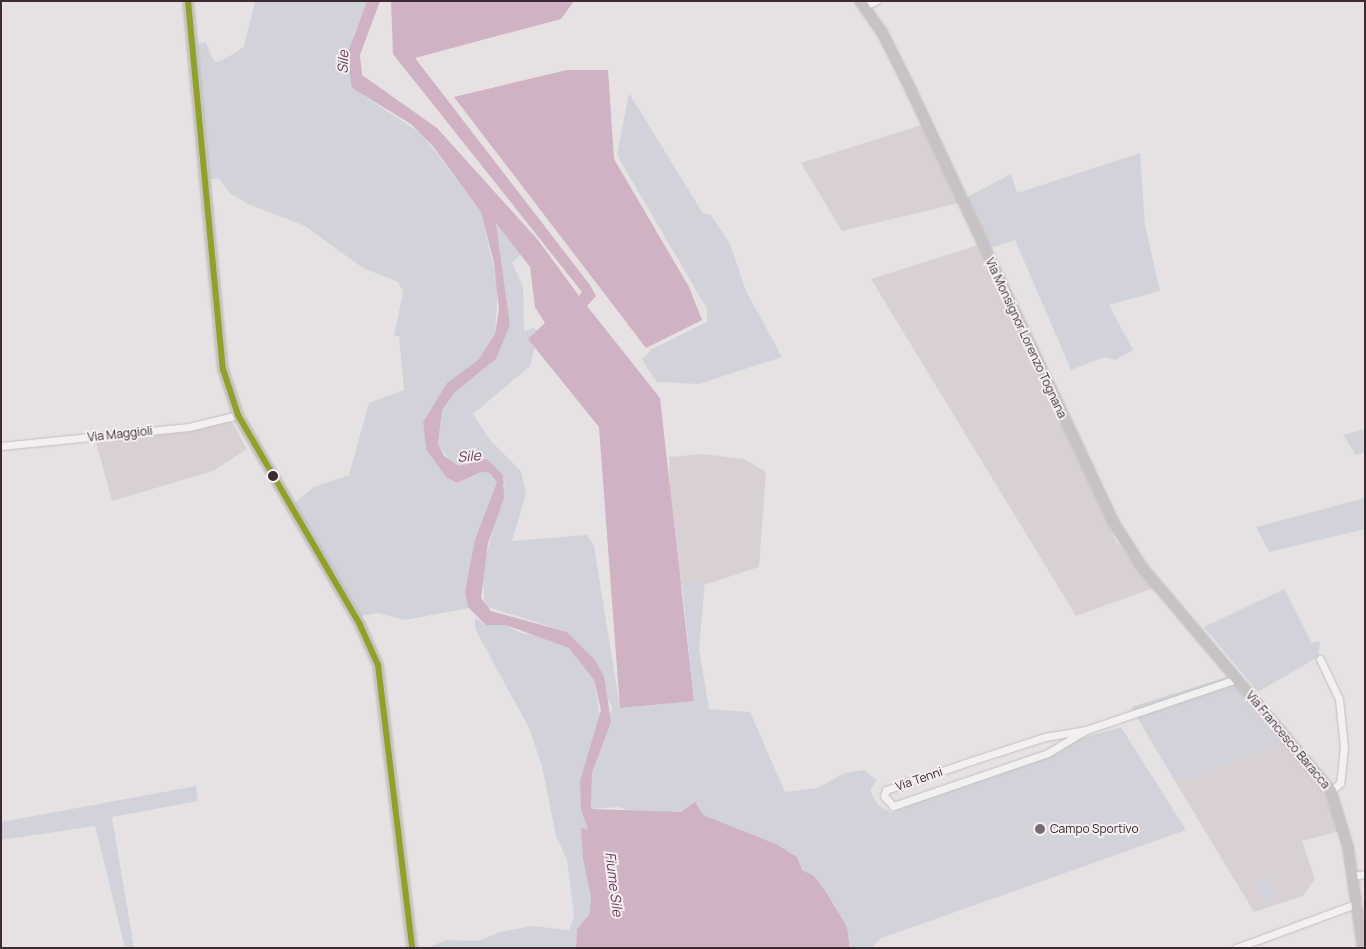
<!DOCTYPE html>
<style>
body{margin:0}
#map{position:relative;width:1366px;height:949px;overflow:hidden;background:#e6e2e4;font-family:Manrope,sans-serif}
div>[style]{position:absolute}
.built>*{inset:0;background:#d9d0d4}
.green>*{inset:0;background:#d2d3da;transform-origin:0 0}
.water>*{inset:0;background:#cfb2c3}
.roads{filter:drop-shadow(0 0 1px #c2bec0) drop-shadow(0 0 1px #c2bec0)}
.street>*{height:7px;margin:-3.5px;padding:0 3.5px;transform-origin:3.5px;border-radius:3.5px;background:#f3f0f2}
.secondary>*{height:10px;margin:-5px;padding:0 5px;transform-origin:5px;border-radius:5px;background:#c8c2c5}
.bus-1>*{height:6px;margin:-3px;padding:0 3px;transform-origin:3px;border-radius:3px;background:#90a226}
.dots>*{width:14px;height:14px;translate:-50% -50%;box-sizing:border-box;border:2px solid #f5eff3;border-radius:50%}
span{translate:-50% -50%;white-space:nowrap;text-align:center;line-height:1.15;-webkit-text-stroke:4px #f5eff3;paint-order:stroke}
.street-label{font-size:12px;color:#3e2a33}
.poi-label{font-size:12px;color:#3e2a33}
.left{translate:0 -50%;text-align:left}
.water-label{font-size:14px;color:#6e3855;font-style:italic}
.frame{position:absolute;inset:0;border:2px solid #3e2a33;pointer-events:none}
</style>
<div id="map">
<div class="built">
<i style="clip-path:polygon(922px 125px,959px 203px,842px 231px,801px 163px)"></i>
<i style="clip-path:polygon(978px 245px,1117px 543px,1156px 587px,1076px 616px,871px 279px)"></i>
<i style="clip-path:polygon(232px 422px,247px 449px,213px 471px,112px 501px,96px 442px)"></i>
<i style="clip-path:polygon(703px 454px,744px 459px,766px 472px,759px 567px,707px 584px,672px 585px,669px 457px)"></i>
<i style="clip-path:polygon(1287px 740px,1327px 791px,1340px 831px,1302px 841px,1315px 879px,1303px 896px,1254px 912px,1176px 783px)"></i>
</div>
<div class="green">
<i style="clip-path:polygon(255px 1px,367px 1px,353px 37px,352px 88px,422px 134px,481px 212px,498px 287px,495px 334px,478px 360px,447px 384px,423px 422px,426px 449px,446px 477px,457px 483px,481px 472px,490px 473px,497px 481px,475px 539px,465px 592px,469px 608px,405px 620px,378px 613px,360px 616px,293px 504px,314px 487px,349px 475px,369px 403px,404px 390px,399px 336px,394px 336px,403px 292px,398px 282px,363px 268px,305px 226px,248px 204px,230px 193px,219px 179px,207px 179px,195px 44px,206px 42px,213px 60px,218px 62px,237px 52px,244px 46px)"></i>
<i style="clip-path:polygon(629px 93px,702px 212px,711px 215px,730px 244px,746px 291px,782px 357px,699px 384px,657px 382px,648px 369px,642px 359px,652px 349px,707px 322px,707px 309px,617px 155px)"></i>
<i style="clip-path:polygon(1140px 153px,1145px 225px,1160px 291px,1109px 305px,1133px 350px,1116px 360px,1104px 357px,1071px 370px,1015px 240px,990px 248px,967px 197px,1011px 174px,1017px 193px)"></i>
<i style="clip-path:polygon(496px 222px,524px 252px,512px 263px,523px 286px,524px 331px,534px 328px,539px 333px,530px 366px,473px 414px,490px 440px,521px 471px,526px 494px,512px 541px,587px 535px,594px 546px,620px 708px,694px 701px,682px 584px,705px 581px,699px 649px,709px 709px,750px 712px,785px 792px,817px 788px,845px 773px,864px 770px,877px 780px,870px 790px,878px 805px,891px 813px,1067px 742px,1121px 727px,1186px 830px,882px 938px,870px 948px,850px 948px,847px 927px,826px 892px,814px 876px,802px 870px,797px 857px,776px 844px,703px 815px,638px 814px,619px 807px,591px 809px,592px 773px,612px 707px,567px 632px,485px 606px,482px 571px,505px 484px,475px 460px,459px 466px,451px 462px,438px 445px,442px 412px,455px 392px,496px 359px,510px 325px)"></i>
<i style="clip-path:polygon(1365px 429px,1365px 452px,1356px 455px,1343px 435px)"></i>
<i style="clip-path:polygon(1365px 498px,1365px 529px,1269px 552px,1256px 527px)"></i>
<i style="clip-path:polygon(1284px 589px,1312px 643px,1320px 641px,1318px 657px,1258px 692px,1204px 627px)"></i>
<i style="clip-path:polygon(475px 618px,486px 625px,506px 625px,521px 633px,549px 637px,569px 648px,594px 680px,601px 723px,581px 809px,588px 830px,583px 859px,591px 897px,589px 915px,577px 929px,576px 948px,427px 948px,446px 940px,479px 941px,500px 932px,533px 926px,569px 930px,574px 916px,567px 860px,556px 836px,542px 766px,529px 728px,475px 629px)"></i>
<i style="clip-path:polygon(1230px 676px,1287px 740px,1176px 783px,1131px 707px)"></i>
<i style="clip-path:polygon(196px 786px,198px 801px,112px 817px,134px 948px,125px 948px,95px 826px,1px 840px,1px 822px)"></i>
<i style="left:1269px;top:877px;width:24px;height:12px;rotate:71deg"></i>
</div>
<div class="water">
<i style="clip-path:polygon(367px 1px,380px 1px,360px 55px,362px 75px,437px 128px,538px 240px,579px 296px,582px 292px,393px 54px,391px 1px,574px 1px,561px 19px,415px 58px,590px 285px,596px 296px,587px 306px,660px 398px,694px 701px,620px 708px,599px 427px,528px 339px,545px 323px,535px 307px,530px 267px,496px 223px,510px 325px,496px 359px,455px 392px,442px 411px,438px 444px,444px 456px,459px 466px,487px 459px,503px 475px,504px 498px,488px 543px,481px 598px,491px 611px,567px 632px,594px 659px,604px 676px,611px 722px,592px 773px,591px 809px,681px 812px,695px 802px,703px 815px,776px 844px,797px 857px,802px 870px,814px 876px,826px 892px,847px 927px,850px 948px,576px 948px,577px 929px,589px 915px,591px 898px,583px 859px,581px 828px,588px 830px,581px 809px,580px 781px,601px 710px,594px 680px,569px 648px,506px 625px,486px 625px,468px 607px,465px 592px,475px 539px,497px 482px,490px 473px,481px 472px,457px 483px,446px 477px,426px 449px,423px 422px,447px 383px,478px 360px,495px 334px,499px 309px,494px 263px,481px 212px,432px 145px,411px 124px,352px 88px,347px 55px)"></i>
<i style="clip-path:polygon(567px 70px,608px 70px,614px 159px,689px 287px,702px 320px,646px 348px,454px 97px)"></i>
</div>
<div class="roads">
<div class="street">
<i style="left:864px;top:6px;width:13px;rotate:-23deg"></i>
<i style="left:1px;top:446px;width:189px;rotate:-5.8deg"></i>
<i style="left:189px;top:427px;width:50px;rotate:-13.8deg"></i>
<i style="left:1320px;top:659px;width:44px;rotate:64.6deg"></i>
<i style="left:1339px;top:699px;width:48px;rotate:84.1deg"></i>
<i style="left:1344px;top:747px;width:36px;rotate:96deg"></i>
<i style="left:1340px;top:783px;width:12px;rotate:138deg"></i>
<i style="left:1086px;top:730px;width:44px;rotate:148.8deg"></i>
<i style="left:1048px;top:753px;width:164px;rotate:161.1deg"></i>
<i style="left:893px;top:806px;width:13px;rotate:-132deg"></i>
<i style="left:884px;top:796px;width:6px;rotate:-72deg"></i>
<i style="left:886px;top:790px;width:90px;rotate:-18.8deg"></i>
<i style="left:971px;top:761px;width:78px;rotate:-18deg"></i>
<i style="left:1045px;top:737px;width:42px;rotate:-9.7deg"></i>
<i style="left:1086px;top:730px;width:159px;rotate:-18.7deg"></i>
<i style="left:1353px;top:876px;width:12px;rotate:-9deg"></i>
<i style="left:1236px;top:948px;width:130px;rotate:-20.2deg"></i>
</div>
<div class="secondary">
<i style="left:188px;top:1px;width:370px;rotate:84.6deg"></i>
<i style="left:223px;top:369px;width:48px;rotate:71.9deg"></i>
<i style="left:238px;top:415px;width:243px;rotate:59.8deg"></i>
<i style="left:360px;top:625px;width:44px;rotate:65.8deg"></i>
<i style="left:378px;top:665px;width:285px;rotate:83.1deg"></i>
<i style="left:860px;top:1px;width:38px;rotate:55deg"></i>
<i style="left:882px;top:32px;width:65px;rotate:63.4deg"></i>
<i style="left:911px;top:90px;width:475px;rotate:64.9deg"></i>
<i style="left:1112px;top:520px;width:56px;rotate:57.4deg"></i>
<i style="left:1142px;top:567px;width:293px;rotate:49.8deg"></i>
<i style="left:1331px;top:791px;width:59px;rotate:73.1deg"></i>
<i style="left:1348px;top:847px;width:102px;rotate:81.6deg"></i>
</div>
</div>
<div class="bus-1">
<i style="left:188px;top:1px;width:370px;rotate:84.6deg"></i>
<i style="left:223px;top:369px;width:48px;rotate:71.9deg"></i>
<i style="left:238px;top:415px;width:243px;rotate:59.8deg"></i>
<i style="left:360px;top:625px;width:44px;rotate:65.8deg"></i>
<i style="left:378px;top:665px;width:285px;rotate:83.1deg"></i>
</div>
<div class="dots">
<i style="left:273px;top:476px;background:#3e2a33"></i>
<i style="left:1040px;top:829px;background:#796a71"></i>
</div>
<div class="street-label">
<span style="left:1026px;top:338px;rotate:65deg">Via Monsignor Lorenzo Tognana</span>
<span style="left:120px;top:434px;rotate:-6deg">Via Maggioli</span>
<span style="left:1288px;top:740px;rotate:50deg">Via Francesco Baracca</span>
<span style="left:919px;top:779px;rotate:-19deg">Via Tenni</span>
</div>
<div class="poi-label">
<span class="left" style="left:1050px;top:829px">Campo Sportivo</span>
</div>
<div class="water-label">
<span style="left:343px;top:62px;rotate:-88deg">Sile</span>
<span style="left:469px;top:456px;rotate:-5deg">Sile</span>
<span style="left:614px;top:884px;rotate:83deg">Fiume Sile</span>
</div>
<div class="frame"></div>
</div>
